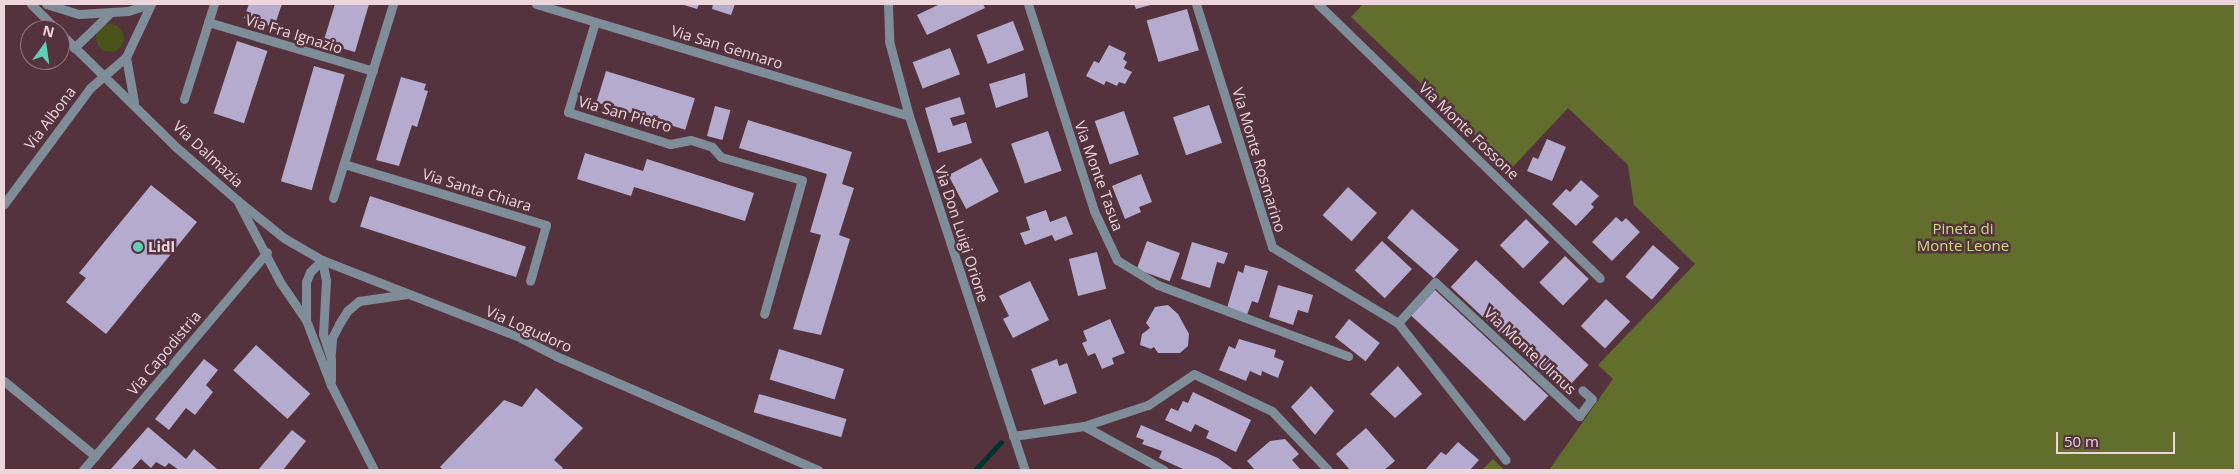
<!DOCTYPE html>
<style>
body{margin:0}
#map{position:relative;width:2239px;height:474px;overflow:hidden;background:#55333e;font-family:"Open Sans",sans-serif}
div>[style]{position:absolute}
.green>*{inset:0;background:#49531a}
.round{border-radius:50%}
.forest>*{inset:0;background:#626e2c}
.stream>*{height:5px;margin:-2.5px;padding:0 2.5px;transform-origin:2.5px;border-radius:2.5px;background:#00342c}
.building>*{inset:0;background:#b5abcf;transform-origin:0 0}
.minor>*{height:9px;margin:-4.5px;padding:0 4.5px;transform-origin:4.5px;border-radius:4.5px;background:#7e8d97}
.dots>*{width:14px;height:14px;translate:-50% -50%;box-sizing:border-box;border:2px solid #55333e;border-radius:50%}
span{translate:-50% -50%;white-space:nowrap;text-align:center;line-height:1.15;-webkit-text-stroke:5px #55333e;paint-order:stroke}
.street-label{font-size:15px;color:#ecd6dc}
.park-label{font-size:15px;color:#cadc7e}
.poi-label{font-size:15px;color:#ecd6dc;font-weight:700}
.left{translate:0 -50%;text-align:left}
.frame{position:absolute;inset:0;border:5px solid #ecd6dc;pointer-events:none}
.north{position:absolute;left:20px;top:20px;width:50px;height:50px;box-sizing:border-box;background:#55333e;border:1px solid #91747d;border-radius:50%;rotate:14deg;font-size:14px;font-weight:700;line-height:20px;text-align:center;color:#ecd6dc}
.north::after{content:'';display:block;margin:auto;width:18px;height:22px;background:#5eceb7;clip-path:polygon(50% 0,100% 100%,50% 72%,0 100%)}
.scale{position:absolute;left:2056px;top:432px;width:119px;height:22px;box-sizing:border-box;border:2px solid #ecd6dc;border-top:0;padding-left:6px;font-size:15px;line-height:18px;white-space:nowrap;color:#ecd6dc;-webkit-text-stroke:4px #55333e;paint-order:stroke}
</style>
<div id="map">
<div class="green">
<i class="round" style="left:96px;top:24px;width:28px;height:28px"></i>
</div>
<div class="forest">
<i style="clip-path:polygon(1363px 4px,2235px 4px,2235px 470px,1549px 470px,1613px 379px,1598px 365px,1695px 264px,1634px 205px,1628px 165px,1568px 108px,1511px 169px,1351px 17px)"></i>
<i style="clip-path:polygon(1493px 459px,1504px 470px,1482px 470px)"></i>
</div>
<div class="stream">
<i style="left:975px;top:470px;width:38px;rotate:-47deg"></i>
</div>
<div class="building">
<i style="clip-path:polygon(249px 4px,282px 4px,274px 27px,244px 18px)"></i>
<i style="clip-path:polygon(335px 4px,369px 4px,355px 52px,323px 43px)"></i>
<i style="clip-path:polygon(681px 4px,699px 4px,697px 9px)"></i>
<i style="clip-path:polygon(713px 4px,735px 4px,731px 15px,712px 9px)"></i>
<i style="clip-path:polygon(940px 4px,983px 4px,985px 8px,927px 35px,917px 15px)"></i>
<i style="clip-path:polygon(1134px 4px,1154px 4px,1136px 9px)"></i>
<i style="left:1187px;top:9px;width:43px;height:42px;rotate:74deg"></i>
<i style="left:1013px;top:21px;width:31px;height:39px;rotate:69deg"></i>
<i style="left:237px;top:41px;width:32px;height:76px;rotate:18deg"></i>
<i style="clip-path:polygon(1109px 45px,1126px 53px,1123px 59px,1127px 62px,1124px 68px,1132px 72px,1125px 84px,1119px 82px,1117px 86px,1106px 81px,1104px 85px,1086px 76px,1094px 61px,1099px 63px)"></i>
<i style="left:950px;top:48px;width:28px;height:40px;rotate:69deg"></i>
<i style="left:314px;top:66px;width:32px;height:120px;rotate:16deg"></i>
<i style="left:606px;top:71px;width:93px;height:33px;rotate:17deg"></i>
<i style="clip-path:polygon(1025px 73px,1028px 97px,996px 108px,989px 84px)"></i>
<i style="clip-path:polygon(401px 77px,426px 84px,424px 90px,428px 91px,417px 127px,412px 125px,399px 166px,376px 160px)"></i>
<i style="clip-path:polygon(960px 97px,965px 114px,950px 118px,953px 126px,966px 122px,972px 143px,938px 153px,925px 108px)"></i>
<i style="left:1209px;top:105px;width:40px;height:38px;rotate:71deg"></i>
<i style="left:715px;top:106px;width:16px;height:31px;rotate:15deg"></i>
<i style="left:1124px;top:111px;width:46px;height:31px;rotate:71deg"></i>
<i style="clip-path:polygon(748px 120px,852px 152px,842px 184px,854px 188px,839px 235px,850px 239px,821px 335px,793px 329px,821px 235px,810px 232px,827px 174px,739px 148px)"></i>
<i style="left:1048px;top:131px;width:42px;height:39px;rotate:71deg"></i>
<i style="clip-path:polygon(1547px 139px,1566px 147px,1552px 181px,1527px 171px,1533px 157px,1538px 159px)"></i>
<i style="clip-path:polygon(585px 153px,643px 171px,647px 159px,754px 193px,745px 221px,634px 187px,631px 196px,577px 179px)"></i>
<i style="left:981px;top:158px;width:38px;height:37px;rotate:62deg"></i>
<i style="clip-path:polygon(1141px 174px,1152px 202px,1139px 207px,1141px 212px,1125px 219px,1112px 186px)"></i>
<i style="clip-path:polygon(1581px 180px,1599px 196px,1591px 204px,1594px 207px,1576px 226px,1552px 204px,1566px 189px,1570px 192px)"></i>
<i style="clip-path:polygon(151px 185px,197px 222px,106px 334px,66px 302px,86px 278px,79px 273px)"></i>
<i style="left:1348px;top:187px;width:39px;height:38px;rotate:42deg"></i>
<i style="left:370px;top:196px;width:164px;height:32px;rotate:18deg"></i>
<i style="left:1412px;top:209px;width:62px;height:38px;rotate:41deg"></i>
<i style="clip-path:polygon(1046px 210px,1050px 222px,1066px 216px,1073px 234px,1055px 241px,1052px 235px,1025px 245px,1020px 233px,1030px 230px,1026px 217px)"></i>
<i style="clip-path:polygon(1616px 217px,1622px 222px,1626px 218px,1640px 232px,1612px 261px,1592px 242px)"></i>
<i style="left:1526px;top:219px;width:33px;height:37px;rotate:45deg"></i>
<i style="left:1147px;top:241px;width:35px;height:30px;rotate:20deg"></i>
<i style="left:1382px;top:241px;width:41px;height:40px;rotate:43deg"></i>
<i style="clip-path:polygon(1192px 242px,1228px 253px,1224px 264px,1217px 262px,1210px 288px,1181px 279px)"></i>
<i style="left:1653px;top:245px;width:35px;height:42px;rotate:41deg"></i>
<i style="left:1097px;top:252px;width:38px;height:29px;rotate:76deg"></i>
<i style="left:1565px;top:256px;width:33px;height:37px;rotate:44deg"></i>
<i style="left:1476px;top:260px;width:154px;height:37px;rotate:43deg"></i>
<i style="clip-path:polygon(1245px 265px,1268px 271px,1258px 303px,1252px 301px,1247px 315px,1227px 308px,1238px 271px,1243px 273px)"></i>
<i style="clip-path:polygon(1030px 281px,1049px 320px,1013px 338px,1003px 319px,1009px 316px,999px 296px)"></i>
<i style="clip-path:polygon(1278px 285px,1313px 295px,1308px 313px,1298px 310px,1293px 325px,1269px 317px)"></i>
<i style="left:1435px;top:290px;width:155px;height:35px;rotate:43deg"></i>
<i style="left:1606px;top:299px;width:33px;height:37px;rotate:43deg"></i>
<i style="clip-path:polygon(1168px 305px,1178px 314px,1189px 334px,1188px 346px,1180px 353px,1158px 353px,1154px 347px,1151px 349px,1140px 345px,1142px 334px,1150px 328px,1146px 323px,1155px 307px)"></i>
<i style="clip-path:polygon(1110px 319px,1125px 353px,1112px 358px,1114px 364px,1102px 369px,1095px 353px,1088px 356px,1082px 343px,1087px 341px,1083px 331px)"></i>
<i style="left:1349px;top:319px;width:39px;height:23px;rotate:38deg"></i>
<i style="clip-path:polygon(1239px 339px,1276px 350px,1274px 357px,1284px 361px,1278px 378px,1262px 371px,1261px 376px,1250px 371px,1246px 381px,1219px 370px,1229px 346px,1235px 349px)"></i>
<i style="left:256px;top:345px;width:73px;height:34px;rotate:42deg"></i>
<i style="left:779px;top:349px;width:68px;height:32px;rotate:17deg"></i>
<i style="clip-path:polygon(204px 359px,218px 370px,206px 385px,213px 392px,195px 415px,186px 408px,169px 430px,155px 419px)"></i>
<i style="clip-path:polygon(1057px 359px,1059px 366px,1067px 363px,1077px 393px,1044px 405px,1031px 369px)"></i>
<i style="clip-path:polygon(1398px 366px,1422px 394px,1395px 418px,1370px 394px)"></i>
<i style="clip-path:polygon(1311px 386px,1334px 411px,1315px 435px,1291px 407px)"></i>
<i style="clip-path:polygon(536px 388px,583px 428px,554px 460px,563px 468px,561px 470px,443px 470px,440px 467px,504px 400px,522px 407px)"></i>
<i style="clip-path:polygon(1193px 392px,1251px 420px,1236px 452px,1206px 438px,1209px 431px,1195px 424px,1191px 432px,1165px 420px,1171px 408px,1178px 411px,1183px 401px,1188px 403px)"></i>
<i style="left:759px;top:394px;width:91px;height:19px;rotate:16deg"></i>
<i style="clip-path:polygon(1141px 425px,1218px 458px,1234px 470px,1185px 470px,1159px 458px,1162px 451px,1142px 444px,1144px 440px,1136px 437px)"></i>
<i style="clip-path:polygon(148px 427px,186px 459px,194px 449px,217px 469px,179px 470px,169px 463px,165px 467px,156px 462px,151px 468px,141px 459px,131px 470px,110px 470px)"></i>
<i style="clip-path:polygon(1366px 428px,1395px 461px,1384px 470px,1350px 470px,1336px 454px)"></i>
<i style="clip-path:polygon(292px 430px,306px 441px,283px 470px,258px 470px)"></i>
<i style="clip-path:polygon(1285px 439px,1299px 454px,1292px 460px,1301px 470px,1255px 470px,1247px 461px,1270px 441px)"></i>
<i style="clip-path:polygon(1458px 442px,1479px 460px,1470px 470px,1426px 469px,1441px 452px,1446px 455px)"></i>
</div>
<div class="minor">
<i style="left:31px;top:4px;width:37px;rotate:45deg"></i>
<i style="left:46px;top:4px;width:34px;rotate:17deg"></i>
<i style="left:79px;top:14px;width:49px;rotate:-3.5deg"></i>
<i style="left:128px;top:11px;width:23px;rotate:-18deg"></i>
<i style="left:536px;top:4px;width:389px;rotate:16.7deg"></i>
<i style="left:888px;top:4px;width:37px;rotate:88deg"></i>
<i style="left:889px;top:41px;width:78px;rotate:75.1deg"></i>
<i style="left:909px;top:116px;width:373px;rotate:71.9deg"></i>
<i style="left:1028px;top:4px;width:217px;rotate:72.3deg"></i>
<i style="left:1094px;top:211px;width:54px;rotate:64.9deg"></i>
<i style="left:1117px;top:260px;width:48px;rotate:31.4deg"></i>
<i style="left:1158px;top:285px;width:203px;rotate:20.5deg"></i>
<i style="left:1196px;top:4px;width:255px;rotate:72.6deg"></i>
<i style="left:1272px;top:247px;width:147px;rotate:31.1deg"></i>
<i style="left:1398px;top:323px;width:174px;rotate:51.8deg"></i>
<i style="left:1318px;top:4px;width:393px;rotate:44.2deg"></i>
<i style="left:208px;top:22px;width:172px;rotate:16.5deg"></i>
<i style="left:595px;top:22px;width:94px;rotate:106.7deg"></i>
<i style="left:568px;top:112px;width:107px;rotate:17.4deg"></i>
<i style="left:670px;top:144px;width:21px;rotate:-11deg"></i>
<i style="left:691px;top:140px;width:22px;rotate:18deg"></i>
<i style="left:712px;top:147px;width:13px;rotate:48deg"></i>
<i style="left:721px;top:157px;width:84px;rotate:15.9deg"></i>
<i style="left:802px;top:180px;width:139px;rotate:105.8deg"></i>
<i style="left:60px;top:33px;width:163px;rotate:44.5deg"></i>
<i style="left:176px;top:147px;width:81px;rotate:41deg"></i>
<i style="left:237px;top:200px;width:93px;rotate:62.3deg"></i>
<i style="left:280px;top:282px;width:46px;rotate:55.6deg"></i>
<i style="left:306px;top:320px;width:70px;rotate:69deg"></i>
<i style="left:331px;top:385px;width:95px;rotate:63.2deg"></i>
<i style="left:74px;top:48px;width:50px;rotate:-44.2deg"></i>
<i style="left:184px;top:99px;width:100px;rotate:-72.5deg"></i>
<i style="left:134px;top:102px;width:46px;rotate:-100.1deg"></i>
<i style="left:126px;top:57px;width:59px;rotate:-64.7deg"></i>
<i style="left:344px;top:164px;width:211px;rotate:16.8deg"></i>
<i style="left:546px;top:225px;width:58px;rotate:105.9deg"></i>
<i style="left:333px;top:198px;width:203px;rotate:-72.8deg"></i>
<i style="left:237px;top:200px;width:60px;rotate:39deg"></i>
<i style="left:284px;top:238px;width:44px;rotate:30.1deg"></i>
<i style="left:322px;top:260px;width:209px;rotate:21.3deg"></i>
<i style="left:517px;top:336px;width:44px;rotate:27.1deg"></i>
<i style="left:556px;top:356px;width:286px;rotate:23.5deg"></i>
<i style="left:4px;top:204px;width:144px;rotate:-53.4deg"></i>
<i style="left:90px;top:88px;width:48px;rotate:-40.7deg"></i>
<i style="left:322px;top:260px;width:21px;rotate:79deg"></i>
<i style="left:326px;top:281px;width:53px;rotate:93.2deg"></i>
<i style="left:323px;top:334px;width:25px;rotate:72deg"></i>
<i style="left:331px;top:358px;width:22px;rotate:90deg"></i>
<i style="left:306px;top:319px;width:37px;rotate:-90deg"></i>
<i style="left:306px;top:282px;width:11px;rotate:-68deg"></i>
<i style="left:310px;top:272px;width:17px;rotate:-45deg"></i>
<i style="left:1398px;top:323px;width:55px;rotate:-47.9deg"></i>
<i style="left:1435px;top:282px;width:197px;rotate:42.9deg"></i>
<i style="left:1579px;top:416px;width:21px;rotate:-53deg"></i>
<i style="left:1592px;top:399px;width:13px;rotate:-138deg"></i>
<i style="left:331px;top:353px;width:15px;rotate:-86deg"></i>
<i style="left:332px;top:338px;width:16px;rotate:-63deg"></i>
<i style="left:339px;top:324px;width:15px;rotate:-58deg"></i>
<i style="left:347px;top:311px;width:16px;rotate:-40deg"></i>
<i style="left:359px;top:301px;width:49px;rotate:-8.3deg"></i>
<i style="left:4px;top:381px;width:118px;rotate:39.5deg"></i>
<i style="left:1084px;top:426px;width:91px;rotate:28.8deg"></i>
<i style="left:1013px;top:436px;width:72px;rotate:-8deg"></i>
<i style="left:1084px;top:426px;width:67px;rotate:-18.2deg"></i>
<i style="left:1148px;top:405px;width:55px;rotate:-34deg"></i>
<i style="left:1194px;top:374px;width:86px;rotate:25.4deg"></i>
<i style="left:1272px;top:411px;width:81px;rotate:46.5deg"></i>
<i style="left:83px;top:470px;width:285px;rotate:-49.8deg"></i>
</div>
<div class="dots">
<i style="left:138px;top:247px;background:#5eceb7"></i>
</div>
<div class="street-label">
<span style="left:294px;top:34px;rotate:17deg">Via Fra Ignazio</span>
<span style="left:727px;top:47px;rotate:17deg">Via San Gennaro</span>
<span style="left:625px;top:114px;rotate:16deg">Via San Pietro</span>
<span style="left:50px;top:118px;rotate:-53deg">Via Albona</span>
<span style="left:1469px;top:131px;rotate:44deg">Via Monte Fossone</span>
<span style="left:208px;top:154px;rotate:43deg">Via Dalmazia</span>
<span style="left:1259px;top:160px;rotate:73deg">Via Monte Rosmarino</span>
<span style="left:1099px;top:176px;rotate:70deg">Via Monte Tasua</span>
<span style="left:477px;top:190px;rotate:17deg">Via Santa Chiara</span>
<span style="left:962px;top:234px;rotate:72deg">Via Don Luigi Orione</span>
<span style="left:529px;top:329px;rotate:24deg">Via Logudoro</span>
<span style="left:1530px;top:351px;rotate:43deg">Via Monte Ulmus</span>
<span style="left:164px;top:353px;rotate:-50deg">Via Capodistria</span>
</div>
<div class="park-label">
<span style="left:1963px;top:237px">Pineta di<br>Monte Leone</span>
</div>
<div class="poi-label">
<span class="left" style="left:148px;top:247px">Lidl</span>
</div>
<div class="frame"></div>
<div class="north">N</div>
<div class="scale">50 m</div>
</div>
